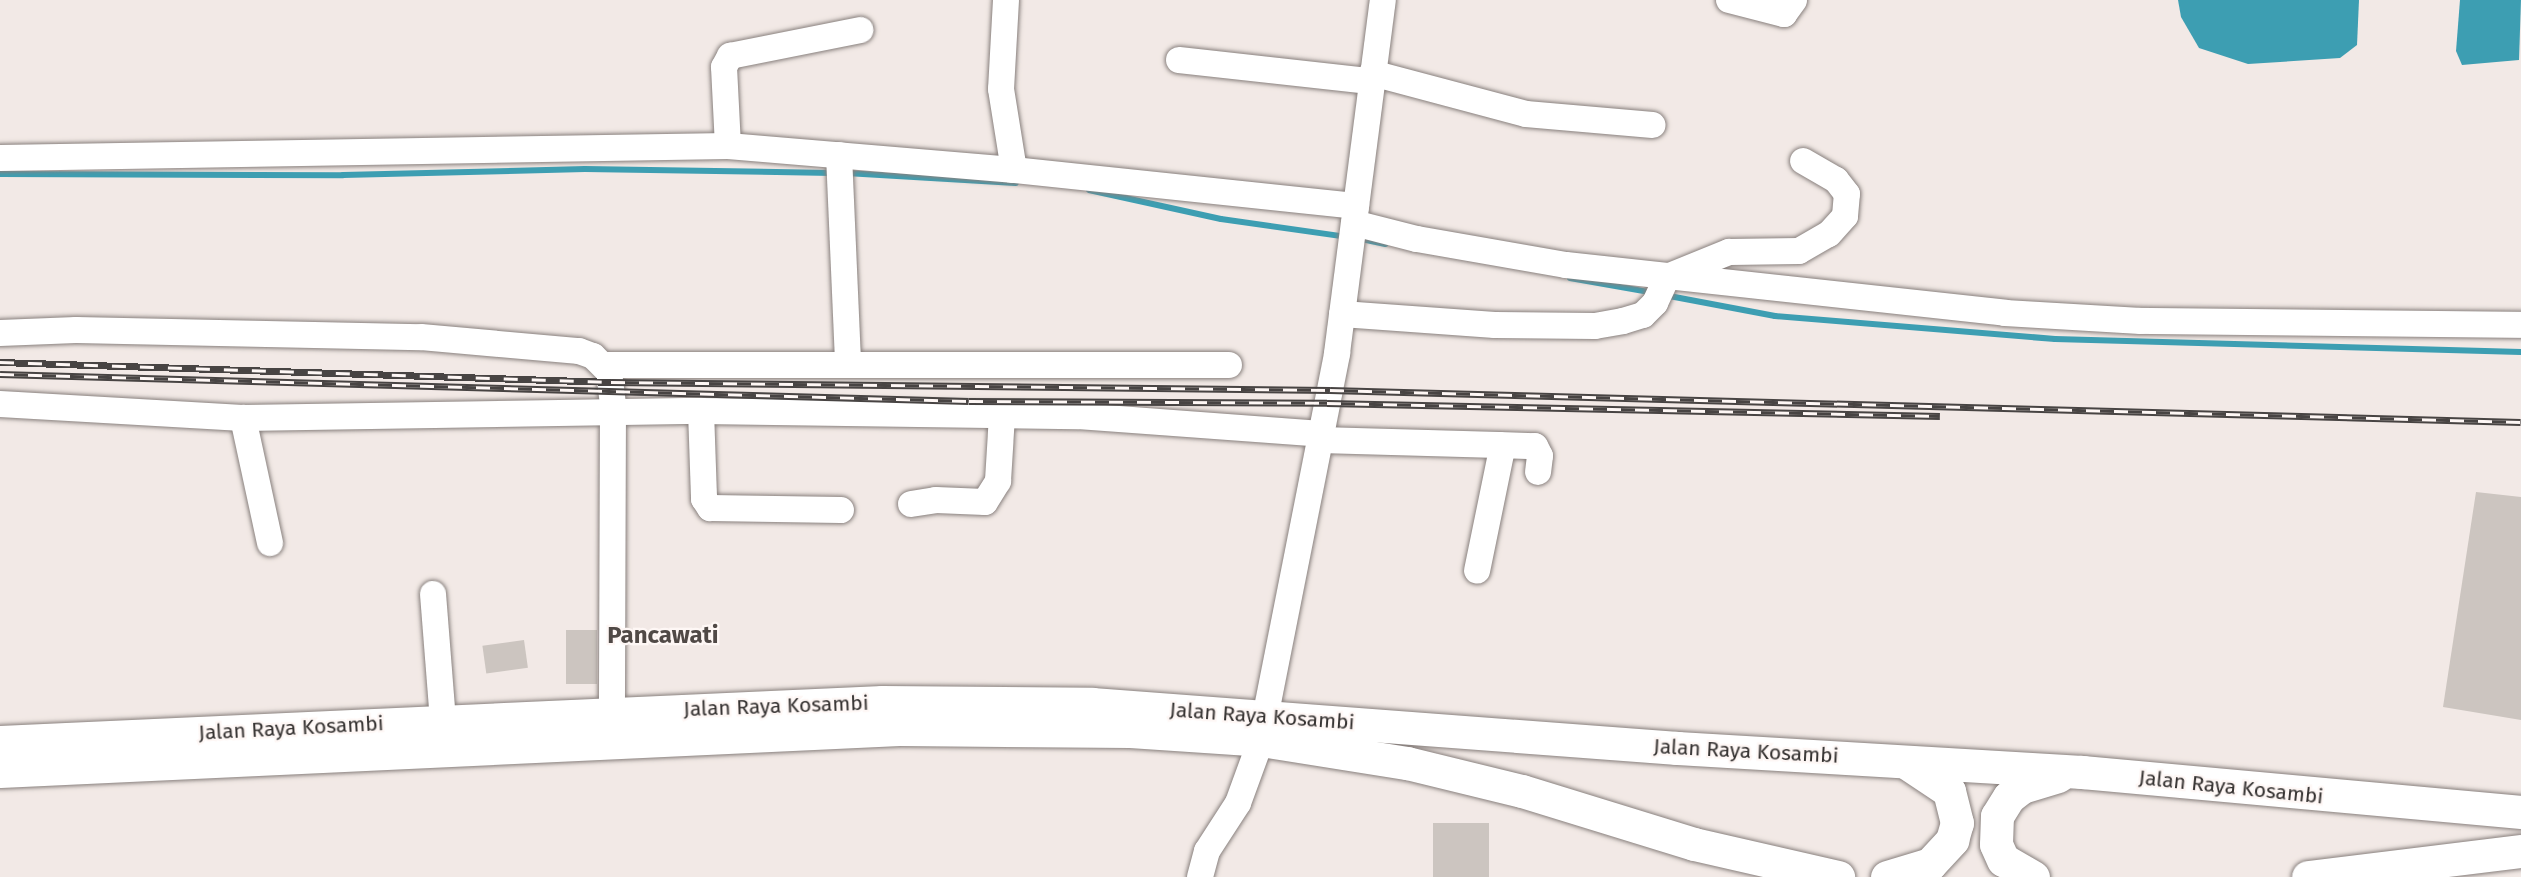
<!DOCTYPE html>
<style>
body{margin:0}
#map{position:relative;width:2521px;height:877px;overflow:hidden;background:#f2e9e6;font-family:"Fira Sans",sans-serif}
div>[style]{position:absolute}
.water>*{inset:0;background:#3d9eb2}
.stream>*{height:6px;margin:-3px;padding:0 3px;transform-origin:3px;border-radius:3px;background:#3d9eb2}
.building>*{inset:0;background:#ccc5c0;transform-origin:0 0}
.roads{filter:drop-shadow(0 0 2px #88807d) drop-shadow(0 0 2px #88807d)}
.minor>*{height:26px;margin:-13px;padding:0 13px;transform-origin:13px;border-radius:13px;background:#fff}
.highway>*{height:33px;margin:-16.5px;padding:0 16.5px;transform-origin:16.5px;border-radius:16.5px;background:#fff}
.rail>*{height:7px;margin-top:-3.5px;transform-origin:0;background:repeating-linear-gradient(90deg,#fef7f5 0 14px,#484443 0 28px);box-sizing:border-box;border-block:2px solid #484443}
span{translate:-50% -50%;white-space:nowrap;text-align:center;line-height:1.15;-webkit-text-stroke:4.5px #fef7f5;paint-order:stroke}
.street-label{font-size:21px;color:#343130}
.quarter-label{font-size:24px;color:#504946;font-weight:700}
</style>
<div id="map">
<div class="water">
<i style="clip-path:polygon(2178px 0,2359px 0,2357px 45px,2340px 58px,2248px 64px,2199px 48px,2181px 17px)"></i>
<i style="clip-path:polygon(2460px 0,2521px 0,2519px 60px,2462px 65px,2456px 51px)"></i>
</div>
<div class="stream">
<i style="left:846px;top:173px;width:170px;rotate:3.4deg"></i>
<i style="left:0;top:174px;width:343px;rotate:0.2deg"></i>
<i style="left:343px;top:175px;width:242px;rotate:-1.4deg"></i>
<i style="left:585px;top:169px;width:248px;rotate:0.9deg"></i>
<i style="left:1089px;top:190px;width:135px;rotate:12.4deg"></i>
<i style="left:1221px;top:219px;width:127px;rotate:8.1deg"></i>
<i style="left:1357px;top:238px;width:29px;rotate:12deg"></i>
<i style="left:1570px;top:278px;width:85px;rotate:10.1deg"></i>
<i style="left:1664px;top:295px;width:113px;rotate:10.7deg"></i>
<i style="left:1775px;top:316px;width:281px;rotate:4.7deg"></i>
<i style="left:2055px;top:339px;width:466px;rotate:1.6deg"></i>
</div>
<div class="building">
<i style="clip-path:polygon(2476px 492px,2521px 497px,2521px 720px,2443px 707px)"></i>
<i style="left:597px;top:630px;width:54px;height:31px;rotate:90deg"></i>
<i style="left:524px;top:640px;width:28px;height:42px;rotate:82deg"></i>
<i style="left:1433px;top:823px;width:56px;height:54px"></i>
</div>
<div class="roads">
<div class="minor">
<i style="left:1006px;top:0;width:89px;rotate:93.2deg"></i>
<i style="left:1001px;top:89px;width:82px;rotate:80.9deg"></i>
<i style="left:1729px;top:0;width:57px;rotate:14.3deg"></i>
<i style="left:1784px;top:14px;width:17px;rotate:-54deg"></i>
<i style="left:1179px;top:60px;width:192px;rotate:6.3deg"></i>
<i style="left:1372px;top:73px;width:159px;rotate:14.9deg"></i>
<i style="left:1526px;top:114px;width:127px;rotate:5deg"></i>
<i style="left:728px;top:146px;width:79px;rotate:-92.9deg"></i>
<i style="left:724px;top:67px;width:13px;rotate:-61deg"></i>
<i style="left:730px;top:56px;width:133px;rotate:-11.3deg"></i>
<i style="left:839px;top:155px;width:207px;rotate:87.5deg"></i>
<i style="left:0;top:158px;width:728px;rotate:-0.94deg"></i>
<i style="left:728px;top:146px;width:287px;rotate:4.8deg"></i>
<i style="left:1014px;top:170px;width:344px;rotate:6deg"></i>
<i style="left:1354px;top:223px;width:65px;rotate:14.3deg"></i>
<i style="left:1417px;top:239px;width:151px;rotate:9.9deg"></i>
<i style="left:1566px;top:265px;width:442px;rotate:6.2deg"></i>
<i style="left:2005px;top:313px;width:136px;rotate:3.4deg"></i>
<i style="left:2141px;top:321px;width:380px;rotate:0.6deg"></i>
<i style="left:1342px;top:314px;width:153px;rotate:4.1deg"></i>
<i style="left:1495px;top:325px;width:100px;rotate:0.6deg"></i>
<i style="left:1595px;top:326px;width:28px;rotate:-10deg"></i>
<i style="left:1623px;top:321px;width:21px;rotate:-17deg"></i>
<i style="left:1643px;top:315px;width:17px;rotate:-45deg"></i>
<i style="left:1655px;top:303px;width:29px;rotate:-65deg"></i>
<i style="left:1667px;top:277px;width:67px;rotate:-22deg"></i>
<i style="left:1729px;top:252px;width:70px;rotate:-0.8deg"></i>
<i style="left:1799px;top:251px;width:34px;rotate:-30deg"></i>
<i style="left:1829px;top:234px;width:24px;rotate:-48deg"></i>
<i style="left:1845px;top:216px;width:22px;rotate:-85deg"></i>
<i style="left:1847px;top:194px;width:18px;rotate:-128deg"></i>
<i style="left:1836px;top:180px;width:38px;rotate:-150deg"></i>
<i style="left:0;top:333px;width:76px;rotate:-2.3deg"></i>
<i style="left:76px;top:330px;width:345px;rotate:1.2deg"></i>
<i style="left:421px;top:337px;width:159px;rotate:5.1deg"></i>
<i style="left:579px;top:351px;width:15px;rotate:20deg"></i>
<i style="left:593px;top:356px;width:23px;rotate:45deg"></i>
<i style="left:609px;top:372px;width:34px;rotate:83deg"></i>
<i style="left:613px;top:406px;width:307px;rotate:90.2deg"></i>
<i style="left:605px;top:365px;width:624px"></i>
<i style="left:0;top:404px;width:243px;rotate:3.3deg"></i>
<i style="left:243px;top:418px;width:458px;rotate:-0.9deg"></i>
<i style="left:701px;top:411px;width:377px;rotate:0.8deg"></i>
<i style="left:1078px;top:416px;width:244px;rotate:4.2deg"></i>
<i style="left:701px;top:411px;width:88px;rotate:88deg"></i>
<i style="left:704px;top:499px;width:11px;rotate:56deg"></i>
<i style="left:710px;top:508px;width:131px;rotate:0.9deg"></i>
<i style="left:243px;top:418px;width:128px;rotate:77.8deg"></i>
<i style="left:1320px;top:440px;width:179px;rotate:1.6deg"></i>
<i style="left:1499px;top:445px;width:9px;rotate:77deg"></i>
<i style="left:1501px;top:454px;width:119px;rotate:101.6deg"></i>
<i style="left:1499px;top:445px;width:36px;rotate:2deg"></i>
<i style="left:1535px;top:446px;width:11px;rotate:63deg"></i>
<i style="left:1540px;top:456px;width:16px;rotate:97deg"></i>
<i style="left:911px;top:504px;width:25px;rotate:-9deg"></i>
<i style="left:936px;top:500px;width:49px;rotate:2.3deg"></i>
<i style="left:985px;top:502px;width:25px;rotate:-58deg"></i>
<i style="left:998px;top:481px;width:66px;rotate:-86.5deg"></i>
<i style="left:433px;top:594px;width:127px;rotate:85.5deg"></i>
<i style="left:1265px;top:718px;width:372px;rotate:-78.8deg"></i>
<i style="left:1337px;top:353px;width:356px;rotate:-82.6deg"></i>
<i style="left:1200px;top:877px;width:27px;rotate:-75deg"></i>
<i style="left:1207px;top:851px;width:57px;rotate:-57.1deg"></i>
<i style="left:1238px;top:803px;width:67px;rotate:-69.9deg"></i>
</div>
<div class="highway">
<i style="left:0;top:742px;width:883px;rotate:-2.6deg"></i>
<i style="left:882px;top:702px;width:210px;rotate:0.5deg"></i>
<i style="left:1092px;top:704px;width:587px;rotate:4.3deg"></i>
<i style="left:1677px;top:748px;width:406px;rotate:3.4deg"></i>
<i style="left:2082px;top:772px;width:441px;rotate:5.2deg"></i>
<i style="left:0;top:771px;width:900px;rotate:-2.67deg"></i>
<i style="left:899px;top:729px;width:231px;rotate:0.5deg"></i>
<i style="left:1130px;top:731px;width:131px;rotate:3.9deg"></i>
<i style="left:1261px;top:740px;width:148px;rotate:9deg"></i>
<i style="left:1407px;top:763px;width:118px;rotate:13.7deg"></i>
<i style="left:1522px;top:791px;width:180px;rotate:17.1deg"></i>
<i style="left:1694px;top:844px;width:148px;rotate:12.9deg"></i>
<i style="left:1887px;top:877px;width:45px;rotate:-16.8deg"></i>
<i style="left:1930px;top:864px;width:33px;rotate:-47deg"></i>
<i style="left:1952px;top:840px;width:18px;rotate:-74deg"></i>
<i style="left:1957px;top:823px;width:33px;rotate:-104deg"></i>
<i style="left:1949px;top:791px;width:50px;rotate:-146.3deg"></i>
<i style="left:2033px;top:877px;width:34px;rotate:-150deg"></i>
<i style="left:2003px;top:860px;width:17px;rotate:-114deg"></i>
<i style="left:1996px;top:844px;width:28px;rotate:-88deg"></i>
<i style="left:1997px;top:816px;width:22px;rotate:-58deg"></i>
<i style="left:2009px;top:797px;width:16px;rotate:-38deg"></i>
<i style="left:2022px;top:787px;width:38px;rotate:-17deg"></i>
<i style="left:2308px;top:877px;width:215px;rotate:-7deg"></i>
</div>
</div>
<div class="rail">
<i style="left:0;top:362px;width:611px;rotate:1.87deg"></i>
<i style="left:611px;top:382px;width:719px;rotate:0.64deg"></i>
<i style="left:1330px;top:390px;width:1191px;rotate:1.54deg"></i>
<i style="left:0;top:374px;width:969px;rotate:1.6deg"></i>
<i style="left:969px;top:401px;width:358px;rotate:0.3deg"></i>
<i style="left:1327px;top:403px;width:613px;rotate:1.21deg"></i>
</div>
<div class="street-label">
<span style="left:776px;top:706px;rotate:-2deg">Jalan Raya Kosambi</span>
<span style="left:1262px;top:716px;rotate:4deg">Jalan Raya Kosambi</span>
<span style="left:291px;top:728px;rotate:-3deg">Jalan Raya Kosambi</span>
<span style="left:1746px;top:751px;rotate:3deg">Jalan Raya Kosambi</span>
<span style="left:2231px;top:787px;rotate:6deg">Jalan Raya Kosambi</span>
</div>
<div class="quarter-label">
<span style="left:663px;top:636px">Pancawati</span>
</div>
</div>
